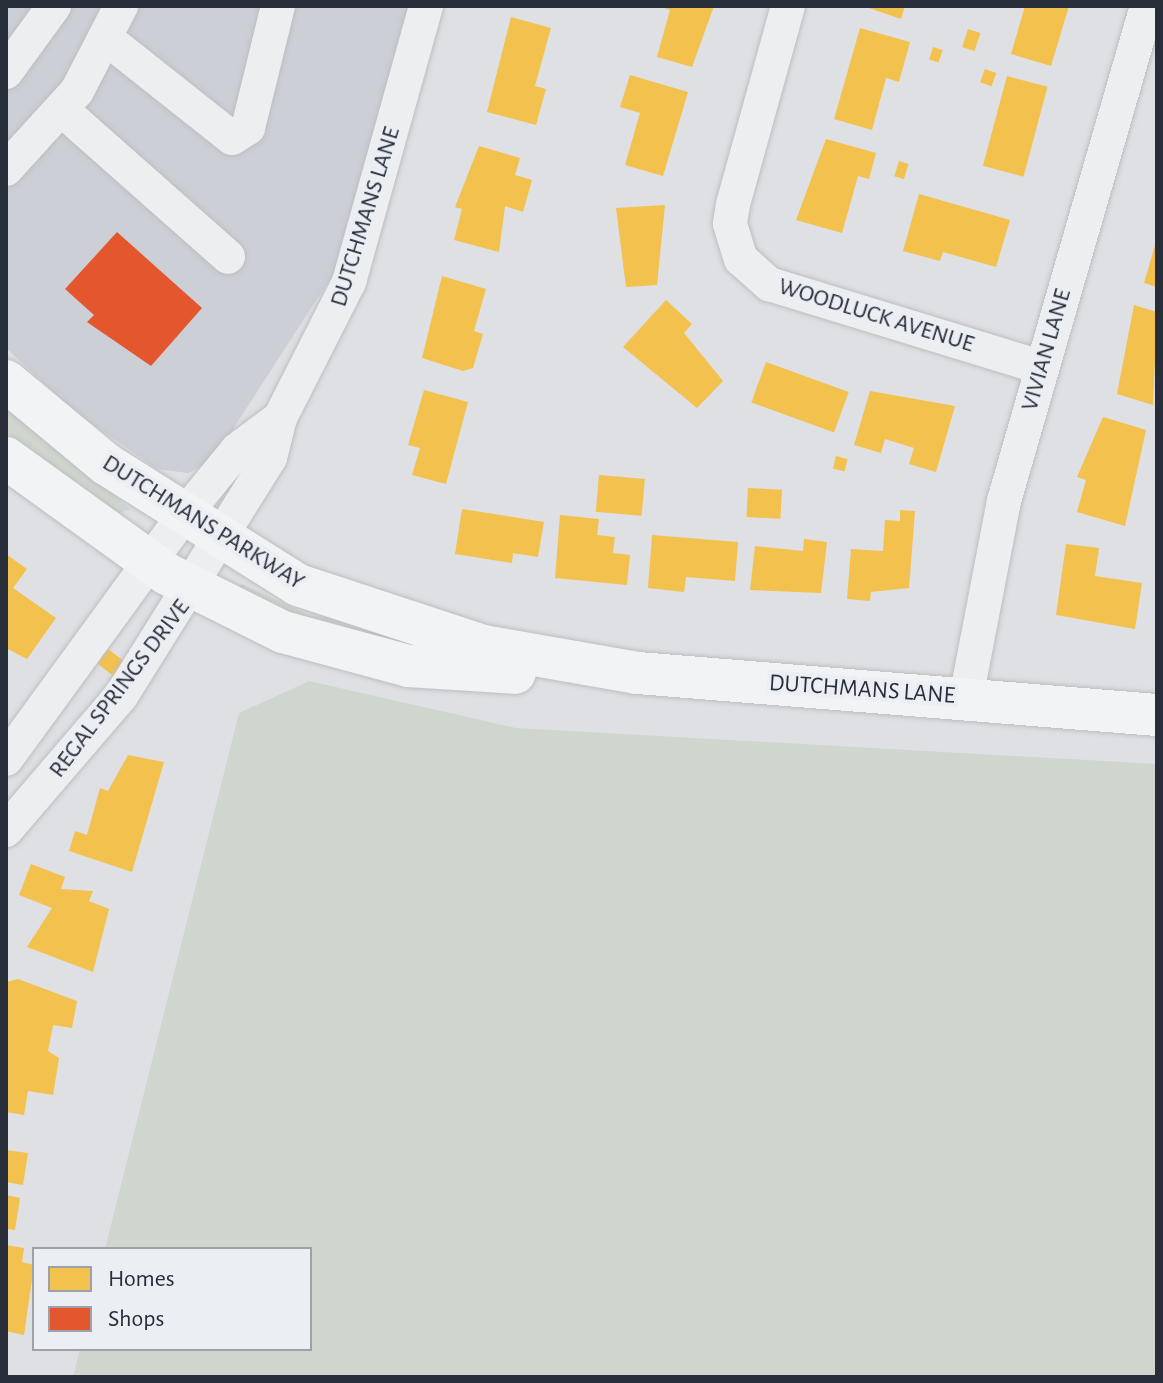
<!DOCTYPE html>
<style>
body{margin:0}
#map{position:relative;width:1163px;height:1383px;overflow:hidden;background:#dee0e3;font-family:"Alegreya Sans",sans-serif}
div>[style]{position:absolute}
.built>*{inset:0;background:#cccfd6}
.green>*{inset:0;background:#cfd6ce}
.homes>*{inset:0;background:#f2c14e;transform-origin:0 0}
.shops>*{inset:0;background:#e4572e}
.roads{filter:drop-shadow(0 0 2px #bcbec1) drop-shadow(0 0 2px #bcbec1)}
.minor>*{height:34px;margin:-17px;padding:0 17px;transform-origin:17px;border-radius:17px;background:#edeef0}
.major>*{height:42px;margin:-21px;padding:0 21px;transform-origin:21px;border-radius:21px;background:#f2f3f4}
span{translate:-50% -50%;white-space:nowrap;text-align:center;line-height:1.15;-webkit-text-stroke:8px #ebeef3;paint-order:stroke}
.street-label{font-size:24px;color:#272e3a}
.frame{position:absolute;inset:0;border:8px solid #272e3a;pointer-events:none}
.legend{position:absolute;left:32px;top:1247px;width:280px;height:104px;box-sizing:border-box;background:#ebeef3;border:2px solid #9da1a9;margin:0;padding:10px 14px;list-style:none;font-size:24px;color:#272e3a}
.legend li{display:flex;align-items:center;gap:16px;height:40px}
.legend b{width:40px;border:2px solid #9da1a9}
</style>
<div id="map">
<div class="built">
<i style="clip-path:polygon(6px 6px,412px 6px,341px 262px,213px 460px,188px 473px,157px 469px,75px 412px,6px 348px)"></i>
</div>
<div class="green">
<i style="clip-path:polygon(6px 410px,33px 425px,131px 510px,116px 513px,6px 432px)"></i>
<i style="clip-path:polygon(242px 584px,311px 616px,359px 619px,443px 645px,416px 649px,297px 617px,236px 588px)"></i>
<i style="clip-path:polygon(309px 681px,516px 728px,1157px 764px,1157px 1377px,73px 1377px,80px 1349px,310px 1349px,310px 1249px,105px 1249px,239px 713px)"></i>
</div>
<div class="homes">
<i style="clip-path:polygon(659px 6px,714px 6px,692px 67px,657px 57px,670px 10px)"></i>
<i style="clip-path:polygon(863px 6px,905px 6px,901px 19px)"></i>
<i style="clip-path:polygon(1025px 6px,1069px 6px,1051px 66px,1011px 54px)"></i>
<i style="clip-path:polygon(511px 17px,551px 28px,535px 86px,546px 89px,536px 125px,487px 112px)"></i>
<i style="clip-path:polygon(860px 28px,910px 42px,899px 82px,886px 78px,872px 130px,834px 119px)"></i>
<i style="left:968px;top:29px;width:13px;height:19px;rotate:18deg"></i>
<i style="left:933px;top:47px;width:10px;height:13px;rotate:17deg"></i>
<i style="left:985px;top:69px;width:12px;height:14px;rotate:20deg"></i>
<i style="clip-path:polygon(630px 75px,688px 92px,663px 176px,625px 165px,640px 113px,620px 107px)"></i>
<i style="left:1007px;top:76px;width:42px;height:93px;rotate:15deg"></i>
<i style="clip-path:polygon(826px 139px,876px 153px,869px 179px,858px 176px,842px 233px,796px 220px)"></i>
<i style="clip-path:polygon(479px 146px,520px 158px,515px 175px,532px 180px,523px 212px,505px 206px,499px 252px,454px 240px,462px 209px,455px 207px)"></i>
<i style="left:899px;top:161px;width:10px;height:16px;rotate:17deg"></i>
<i style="clip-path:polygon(919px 194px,1010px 220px,996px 267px,943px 252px,940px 261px,903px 251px)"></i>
<i style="clip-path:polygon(665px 205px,657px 285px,626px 287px,616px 208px)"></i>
<i style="clip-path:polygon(1156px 242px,1157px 242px,1157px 287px,1144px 283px)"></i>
<i style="clip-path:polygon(442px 276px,486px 289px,474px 331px,483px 334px,473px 368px,463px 371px,422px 358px)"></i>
<i style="clip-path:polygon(666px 300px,692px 324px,684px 333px,723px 381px,697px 408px,623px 347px)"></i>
<i style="clip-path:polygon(1134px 305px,1157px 312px,1153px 405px,1117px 394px)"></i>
<i style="left:766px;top:362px;width:88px;height:43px;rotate:20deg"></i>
<i style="clip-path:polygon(424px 390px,468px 402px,446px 484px,412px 475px,420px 448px,408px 445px)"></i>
<i style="clip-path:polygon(870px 391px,955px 406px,936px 472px,909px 464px,914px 448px,885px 439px,881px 453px,854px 445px)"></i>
<i style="clip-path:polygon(1103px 417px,1146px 430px,1125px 526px,1077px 512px,1086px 480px,1077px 477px)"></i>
<i style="left:836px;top:456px;width:12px;height:13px;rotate:14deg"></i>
<i style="left:599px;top:475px;width:46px;height:37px;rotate:5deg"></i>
<i style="left:748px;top:488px;width:34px;height:29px;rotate:3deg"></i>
<i style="clip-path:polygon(462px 509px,544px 522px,538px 557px,513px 553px,512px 563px,455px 554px)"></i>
<i style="clip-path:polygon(900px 510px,915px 511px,909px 588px,871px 592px,870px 601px,847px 599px,851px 549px,883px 551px,885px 520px,900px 521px)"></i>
<i style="clip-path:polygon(560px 515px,599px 519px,597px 535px,615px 537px,613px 553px,630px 555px,627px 585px,555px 578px)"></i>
<i style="clip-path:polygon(652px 535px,738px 542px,735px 581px,686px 577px,684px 592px,648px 588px)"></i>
<i style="clip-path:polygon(804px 539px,827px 542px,821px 593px,750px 590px,755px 546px,803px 551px)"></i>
<i style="clip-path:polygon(1066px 544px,1099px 548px,1095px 576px,1142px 583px,1135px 629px,1056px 615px)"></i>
<i style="clip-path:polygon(6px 554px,27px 569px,13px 588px,56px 618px,27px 659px,6px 648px)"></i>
<i style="left:108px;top:649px;width:20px;height:18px;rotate:37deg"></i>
<i style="clip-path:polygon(128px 755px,164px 762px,132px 872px,69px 851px,75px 831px,87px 835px,100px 788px,108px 791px)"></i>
<i style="clip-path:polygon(31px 864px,65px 877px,61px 889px,93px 891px,89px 901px,109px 909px,93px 972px,27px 947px,52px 908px,19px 895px)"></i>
<i style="clip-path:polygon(18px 979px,77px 1001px,72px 1028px,53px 1025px,48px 1051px,59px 1058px,53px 1095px,28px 1091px,24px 1115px,6px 1112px,6px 982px)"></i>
<i style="clip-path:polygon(6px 1150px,28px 1153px,23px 1185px,6px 1182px)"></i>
<i style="clip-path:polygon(6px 1195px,20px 1198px,15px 1230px,6px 1229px)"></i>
<i style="clip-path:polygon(6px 1245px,24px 1248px,22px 1262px,34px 1265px,24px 1335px,6px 1331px)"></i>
</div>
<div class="shops">
<i style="clip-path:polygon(117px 232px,202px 308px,151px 366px,87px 322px,94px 315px,65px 289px)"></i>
</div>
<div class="roads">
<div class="minor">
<i style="left:788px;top:6px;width:205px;rotate:105.5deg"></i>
<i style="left:733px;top:204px;width:20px;rotate:99deg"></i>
<i style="left:730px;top:224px;width:37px;rotate:73deg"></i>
<i style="left:741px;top:259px;width:38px;rotate:42deg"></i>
<i style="left:769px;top:284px;width:283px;rotate:17deg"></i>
<i style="left:107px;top:39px;width:159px;rotate:38.4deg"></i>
<i style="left:232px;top:138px;width:19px;rotate:-32deg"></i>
<i style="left:248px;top:128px;width:126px;rotate:-76.2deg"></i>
<i style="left:6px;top:72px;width:82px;rotate:-54deg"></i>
<i style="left:61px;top:109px;width:223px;rotate:41.5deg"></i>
<i style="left:6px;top:169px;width:105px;rotate:-47.7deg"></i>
<i style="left:77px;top:91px;width:96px;rotate:-62.6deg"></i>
<i style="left:966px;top:698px;width:201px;rotate:-79.1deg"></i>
<i style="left:1004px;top:501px;width:515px;rotate:-73.89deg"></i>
<i style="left:6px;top:759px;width:302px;rotate:-53.9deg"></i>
<i style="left:184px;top:515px;width:84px;rotate:-50.8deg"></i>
<i style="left:237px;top:450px;width:54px;rotate:-36.7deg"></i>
<i style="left:6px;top:830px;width:177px;rotate:-49.4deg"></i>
<i style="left:121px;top:696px;width:281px;rotate:-58deg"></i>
<i style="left:270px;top:458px;width:41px;rotate:-76deg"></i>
<i style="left:280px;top:418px;width:153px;rotate:-63.1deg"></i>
<i style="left:349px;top:282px;width:287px;rotate:-74.4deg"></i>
</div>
<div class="major">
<i style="left:6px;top:381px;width:130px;rotate:39.7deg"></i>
<i style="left:106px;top:464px;width:227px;rotate:32.2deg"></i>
<i style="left:298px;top:585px;width:195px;rotate:18.2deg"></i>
<i style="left:483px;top:646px;width:157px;rotate:9.9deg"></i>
<i style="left:638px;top:673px;width:521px;rotate:4.63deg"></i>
<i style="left:6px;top:458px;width:198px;rotate:35.8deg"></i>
<i style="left:167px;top:574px;width:130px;rotate:26.6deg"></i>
<i style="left:283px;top:632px;width:130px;rotate:15.2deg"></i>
<i style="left:408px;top:666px;width:107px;rotate:3.7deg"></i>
</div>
</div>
<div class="street-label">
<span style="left:366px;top:217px;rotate:-73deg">DUTCHMANS LANE</span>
<span style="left:876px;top:316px;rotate:17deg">WOODLUCK AVENUE</span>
<span style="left:1047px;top:350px;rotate:-74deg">VIVIAN LANE</span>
<span style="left:203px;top:523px;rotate:32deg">DUTCHMANS PARKWAY</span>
<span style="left:120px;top:689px;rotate:-53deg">REGAL SPRINGS DRIVE</span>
<span style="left:862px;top:690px;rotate:4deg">DUTCHMANS LANE</span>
</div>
<div class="frame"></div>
<ul class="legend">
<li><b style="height:22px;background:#f2c14e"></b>Homes</li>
<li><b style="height:22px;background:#e4572e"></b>Shops</li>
</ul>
</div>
